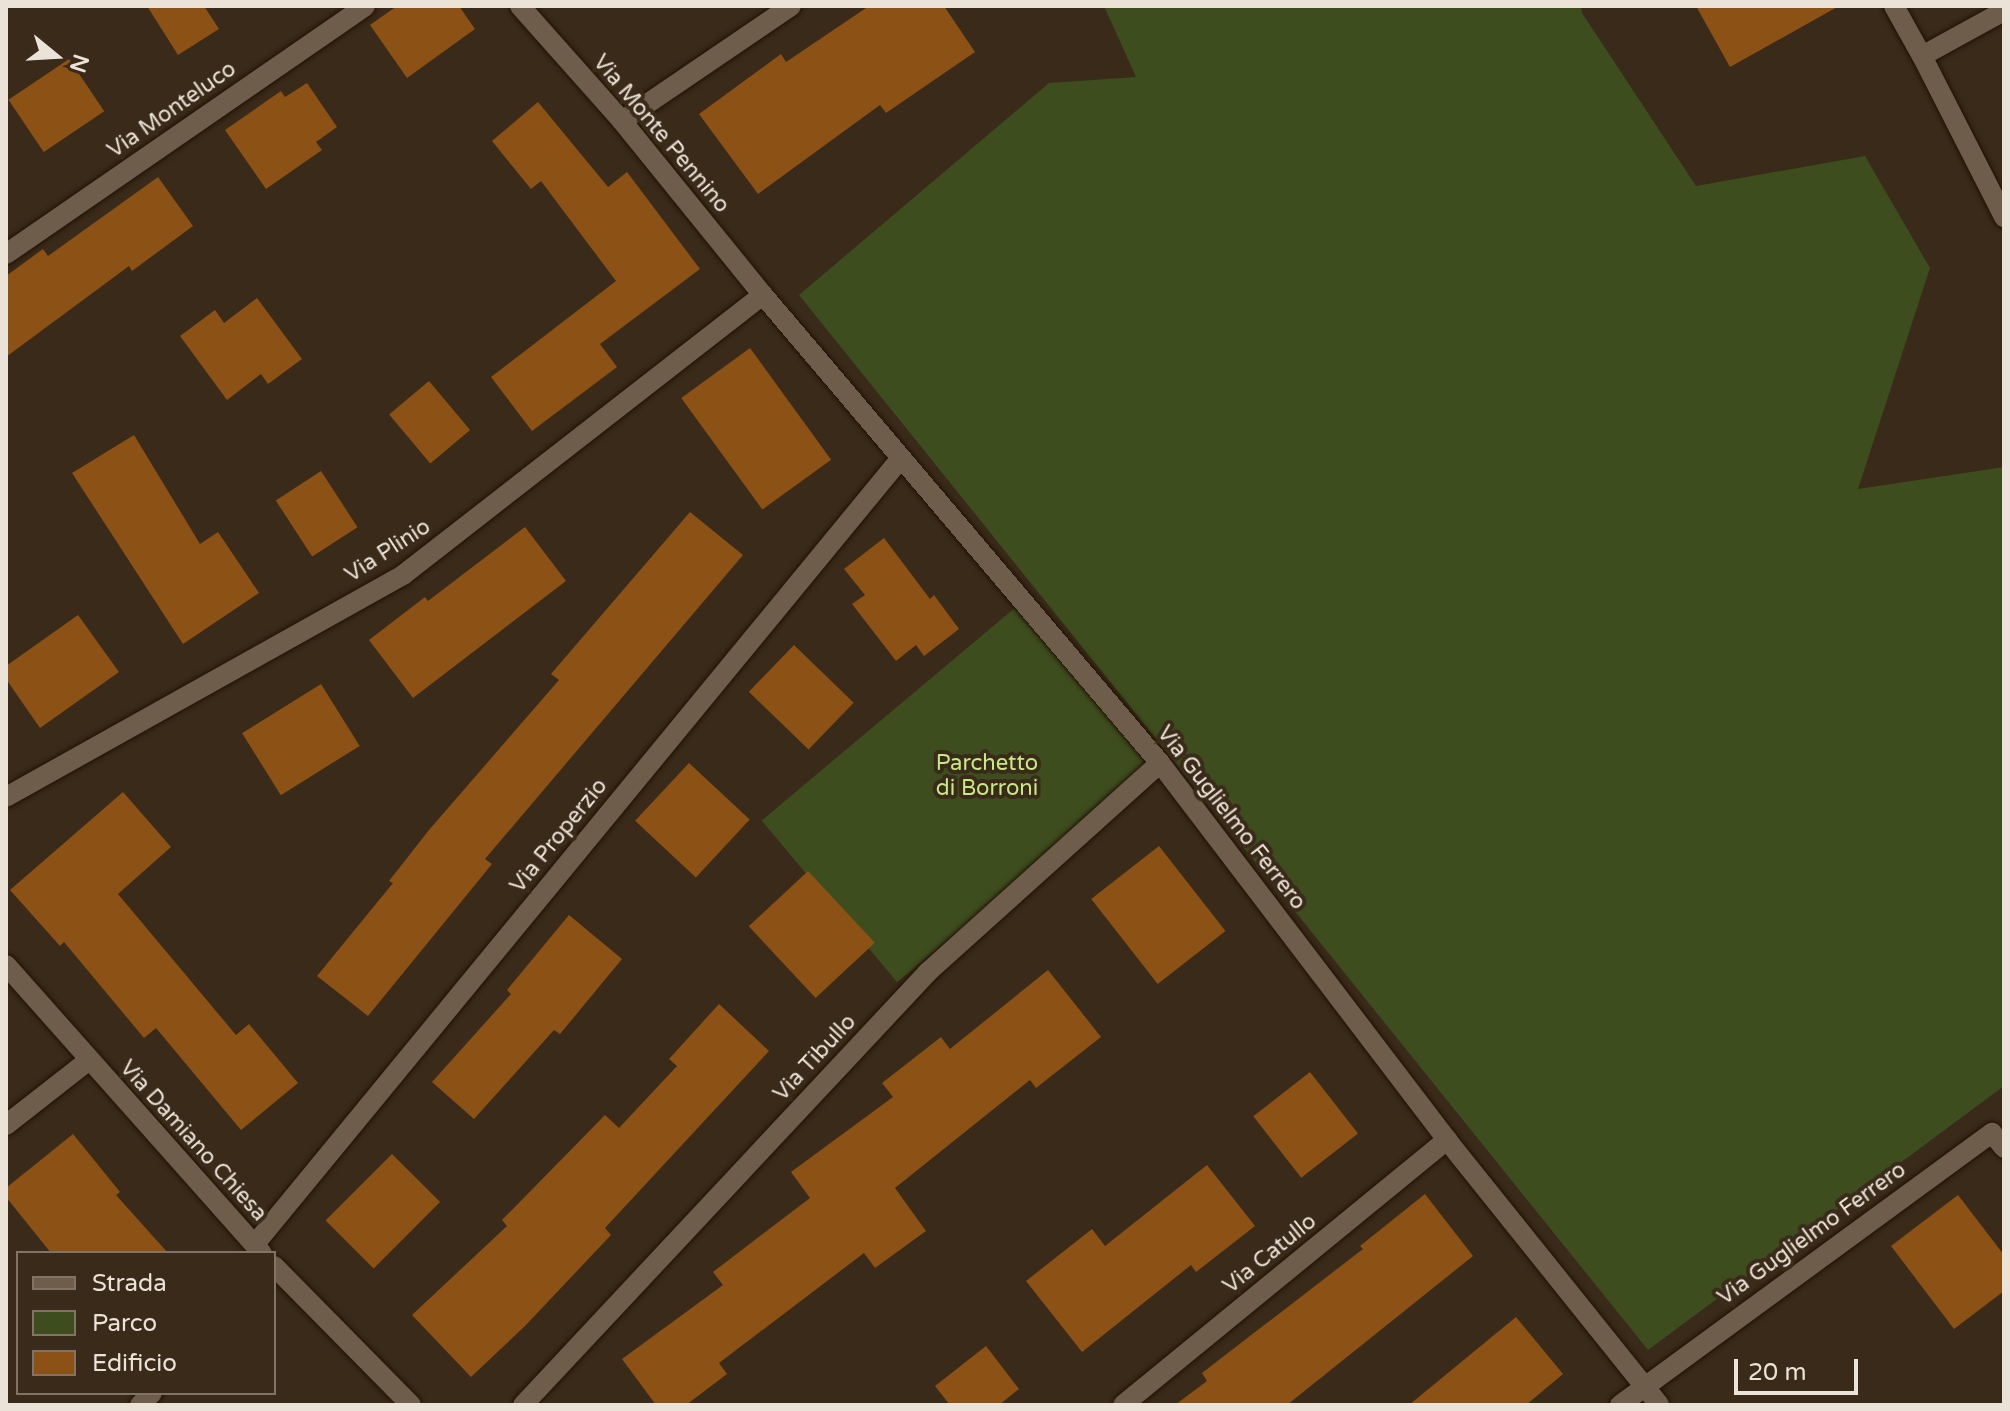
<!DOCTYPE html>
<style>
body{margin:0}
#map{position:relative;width:2010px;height:1411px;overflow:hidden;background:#392a19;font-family:"Varela Round",sans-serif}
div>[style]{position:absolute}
.green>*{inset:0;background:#3d4d1d;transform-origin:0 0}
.building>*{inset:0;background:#8c5215;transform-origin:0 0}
.roads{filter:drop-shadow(0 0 2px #201203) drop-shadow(0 0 2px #201203)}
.minor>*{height:20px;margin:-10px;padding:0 10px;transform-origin:10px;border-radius:10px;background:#6d5d4a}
.tertiary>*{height:20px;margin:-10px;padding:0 10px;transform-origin:10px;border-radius:10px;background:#6d5d4a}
span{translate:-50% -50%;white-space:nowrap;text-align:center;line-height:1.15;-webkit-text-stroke:8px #392a19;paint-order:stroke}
.street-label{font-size:22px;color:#ece3d8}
.park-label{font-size:22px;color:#c6e983}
.frame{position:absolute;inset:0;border:8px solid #ece3d8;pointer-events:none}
.legend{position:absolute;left:16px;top:1251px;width:260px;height:144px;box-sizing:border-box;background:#392a19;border:2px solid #817465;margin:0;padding:10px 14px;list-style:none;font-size:24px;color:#ece3d8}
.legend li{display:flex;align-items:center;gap:16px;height:40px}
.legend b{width:40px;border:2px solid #817465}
.north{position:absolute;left:16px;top:16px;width:80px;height:80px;-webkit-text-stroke:6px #392a19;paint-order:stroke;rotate:108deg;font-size:22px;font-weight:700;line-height:32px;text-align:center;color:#ece3d8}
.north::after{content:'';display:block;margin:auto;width:28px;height:36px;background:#ece3d8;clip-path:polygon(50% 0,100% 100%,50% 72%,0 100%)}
.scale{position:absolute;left:1734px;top:1359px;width:124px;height:36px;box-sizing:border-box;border:4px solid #ece3d8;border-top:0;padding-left:10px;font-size:24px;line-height:28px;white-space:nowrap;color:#ece3d8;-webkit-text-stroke:6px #392a19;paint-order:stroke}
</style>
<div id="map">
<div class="green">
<i style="clip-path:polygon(1104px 6px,1581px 6px,1582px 13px,1696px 186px,1865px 156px,1930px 268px,1858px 489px,2004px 467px,2004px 1086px,1648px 1350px,799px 295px,1049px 83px,1136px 77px)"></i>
<i style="left:1022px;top:602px;width:211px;height:340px;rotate:50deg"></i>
</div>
<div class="building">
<i style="clip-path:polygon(147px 6px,204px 6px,219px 29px,178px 55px)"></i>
<i style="clip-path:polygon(397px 6px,459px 6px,475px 29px,407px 78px,370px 25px)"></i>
<i style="clip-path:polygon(869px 6px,944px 6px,975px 52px,886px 113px,880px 105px,758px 194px,699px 114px,781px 54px,786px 62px)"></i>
<i style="clip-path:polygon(1696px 6px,1839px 6px,1730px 67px)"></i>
<i style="left:69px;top:59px;width:63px;height:73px;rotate:56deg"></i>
<i style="clip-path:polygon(307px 83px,337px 127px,316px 142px,322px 150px,266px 189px,225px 130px,281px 91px,285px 97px)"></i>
<i style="clip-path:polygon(538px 102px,608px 187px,627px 172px,700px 269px,600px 344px,617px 367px,532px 431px,491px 377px,616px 281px,541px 181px,531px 189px,492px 141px)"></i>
<i style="clip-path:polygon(158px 177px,193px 226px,132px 271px,129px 266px,6px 357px,6px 276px,43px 249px,48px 256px)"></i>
<i style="clip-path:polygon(257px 298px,302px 359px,268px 384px,261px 374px,227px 400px,180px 336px,215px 310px,224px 323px)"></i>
<i style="left:750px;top:348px;width:138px;height:85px;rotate:54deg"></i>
<i style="left:429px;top:381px;width:64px;height:52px;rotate:50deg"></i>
<i style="clip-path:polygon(134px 435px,200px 544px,218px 532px,259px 593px,183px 644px,72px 473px)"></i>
<i style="left:321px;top:471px;width:67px;height:54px;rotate:57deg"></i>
<i style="clip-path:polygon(690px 512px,743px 555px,485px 859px,492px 864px,368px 1016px,317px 976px,393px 883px,389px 881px,429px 830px,559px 680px,551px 674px)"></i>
<i style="clip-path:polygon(525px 527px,566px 581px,413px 698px,369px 640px,425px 597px,428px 601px)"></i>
<i style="clip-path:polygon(884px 538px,930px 599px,934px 595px,959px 629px,924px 656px,916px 645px,896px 661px,852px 604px,865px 595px,844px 569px)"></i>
<i style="clip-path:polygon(78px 615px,119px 672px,40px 728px,6px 679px,6px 666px)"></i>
<i style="left:794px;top:645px;width:83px;height:65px;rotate:44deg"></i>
<i style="left:321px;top:684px;width:73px;height:93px;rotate:58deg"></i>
<i style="left:689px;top:763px;width:83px;height:79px;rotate:43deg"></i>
<i style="clip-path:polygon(123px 792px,171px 847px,118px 894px,236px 1035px,249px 1024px,298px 1083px,241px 1130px,156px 1028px,144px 1038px,64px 942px,60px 946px,10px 890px)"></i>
<i style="left:1159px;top:846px;width:108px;height:86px;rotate:52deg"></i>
<i style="left:808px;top:871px;width:98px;height:81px;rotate:47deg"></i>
<i style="clip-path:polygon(569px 915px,622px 959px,560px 1034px,554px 1030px,474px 1119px,432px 1082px,511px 994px,507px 990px)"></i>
<i style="clip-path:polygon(1048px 970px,1101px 1037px,1036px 1088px,1030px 1080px,895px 1188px,926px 1231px,875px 1268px,864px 1253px,719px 1363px,727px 1374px,686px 1405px,656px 1405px,622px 1359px,723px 1285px,713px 1272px,810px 1198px,791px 1172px,893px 1097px,882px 1083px,941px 1037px,950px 1049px)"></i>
<i style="clip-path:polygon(719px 1004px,769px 1051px,605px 1228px,611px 1235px,525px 1326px,471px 1377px,412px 1315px,507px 1226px,502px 1220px,605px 1115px,619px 1128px,677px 1066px,669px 1059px)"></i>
<i style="left:1310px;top:1072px;width:78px;height:72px;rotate:52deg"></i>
<i style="clip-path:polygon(73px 1134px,120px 1192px,116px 1195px,168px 1253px,51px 1253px,6px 1197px,6px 1188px)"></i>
<i style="left:392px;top:1154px;width:68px;height:94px;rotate:45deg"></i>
<i style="clip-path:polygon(1207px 1165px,1255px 1226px,1196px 1272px,1191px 1265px,1082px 1352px,1026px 1281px,1092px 1229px,1105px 1246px)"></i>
<i style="clip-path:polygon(1425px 1194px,1473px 1256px,1287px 1405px,1175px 1405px,1207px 1381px,1202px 1373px,1363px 1249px,1360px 1246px)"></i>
<i style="clip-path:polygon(1958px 1195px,2004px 1255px,2004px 1291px,1954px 1329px,1891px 1246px)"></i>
<i style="clip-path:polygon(1516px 1317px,1563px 1374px,1526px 1405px,1409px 1405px)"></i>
<i style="clip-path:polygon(986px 1346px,1019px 1389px,999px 1405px,950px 1405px,935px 1386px)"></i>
</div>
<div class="roads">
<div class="minor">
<i style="left:1894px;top:6px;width:57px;rotate:60.8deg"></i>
<i style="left:1922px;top:56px;width:94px;rotate:-28.8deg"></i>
<i style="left:1922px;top:56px;width:181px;rotate:63deg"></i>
<i style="left:622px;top:121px;width:204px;rotate:-34.2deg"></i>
<i style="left:6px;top:254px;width:436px;rotate:-34.6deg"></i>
<i style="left:6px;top:797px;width:455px;rotate:-29.2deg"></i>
<i style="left:403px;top:575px;width:456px;rotate:-37.9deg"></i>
<i style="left:6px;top:1125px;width:104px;rotate:-38deg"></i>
<i style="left:255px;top:1244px;width:1017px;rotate:-50.58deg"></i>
<i style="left:140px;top:1405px;width:17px;rotate:-45deg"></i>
<i style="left:523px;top:1405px;width:593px;rotate:-46.91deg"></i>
<i style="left:928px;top:972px;width:312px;rotate:-42deg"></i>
<i style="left:1123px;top:1405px;width:419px;rotate:-39.3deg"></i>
<i style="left:1620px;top:1405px;width:461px;rotate:-36.2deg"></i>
<i style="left:1992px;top:1133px;width:19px;rotate:51deg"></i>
</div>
<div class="tertiary">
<i style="left:520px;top:6px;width:154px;rotate:48.4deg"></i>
<i style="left:622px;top:121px;width:224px;rotate:51deg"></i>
<i style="left:763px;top:295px;width:614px;rotate:49.69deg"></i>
<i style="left:1160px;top:763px;width:474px;rotate:52.7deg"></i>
<i style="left:1447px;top:1140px;width:339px;rotate:51.3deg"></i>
<i style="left:6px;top:965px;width:385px;rotate:48.4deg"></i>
<i style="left:274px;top:1266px;width:195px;rotate:45.4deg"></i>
</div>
</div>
<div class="street-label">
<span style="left:172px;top:110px;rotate:-35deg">Via Monteluco</span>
<span style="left:661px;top:134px;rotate:50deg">Via Monte Pennino</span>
<span style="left:388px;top:551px;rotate:-33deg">Via Plinio</span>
<span style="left:1231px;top:818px;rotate:52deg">Via Guglielmo Ferrero</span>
<span style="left:559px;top:836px;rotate:-51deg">Via Properzio</span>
<span style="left:815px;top:1058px;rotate:-47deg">Via Tibullo</span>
<span style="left:193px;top:1141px;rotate:48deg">Via Damiano Chiesa</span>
<span style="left:1812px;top:1234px;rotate:-36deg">Via Guglielmo Ferrero</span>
<span style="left:1270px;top:1254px;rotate:-39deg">Via Catullo</span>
</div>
<div class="park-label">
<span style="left:987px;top:776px">Parchetto<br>di Borroni</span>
</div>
<div class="frame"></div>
<ul class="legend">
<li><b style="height:10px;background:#6d5d4a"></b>Strada</li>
<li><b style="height:22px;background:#3d4d1d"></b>Parco</li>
<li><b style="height:22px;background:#8c5215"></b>Edificio</li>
</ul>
<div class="north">N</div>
<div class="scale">20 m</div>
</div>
